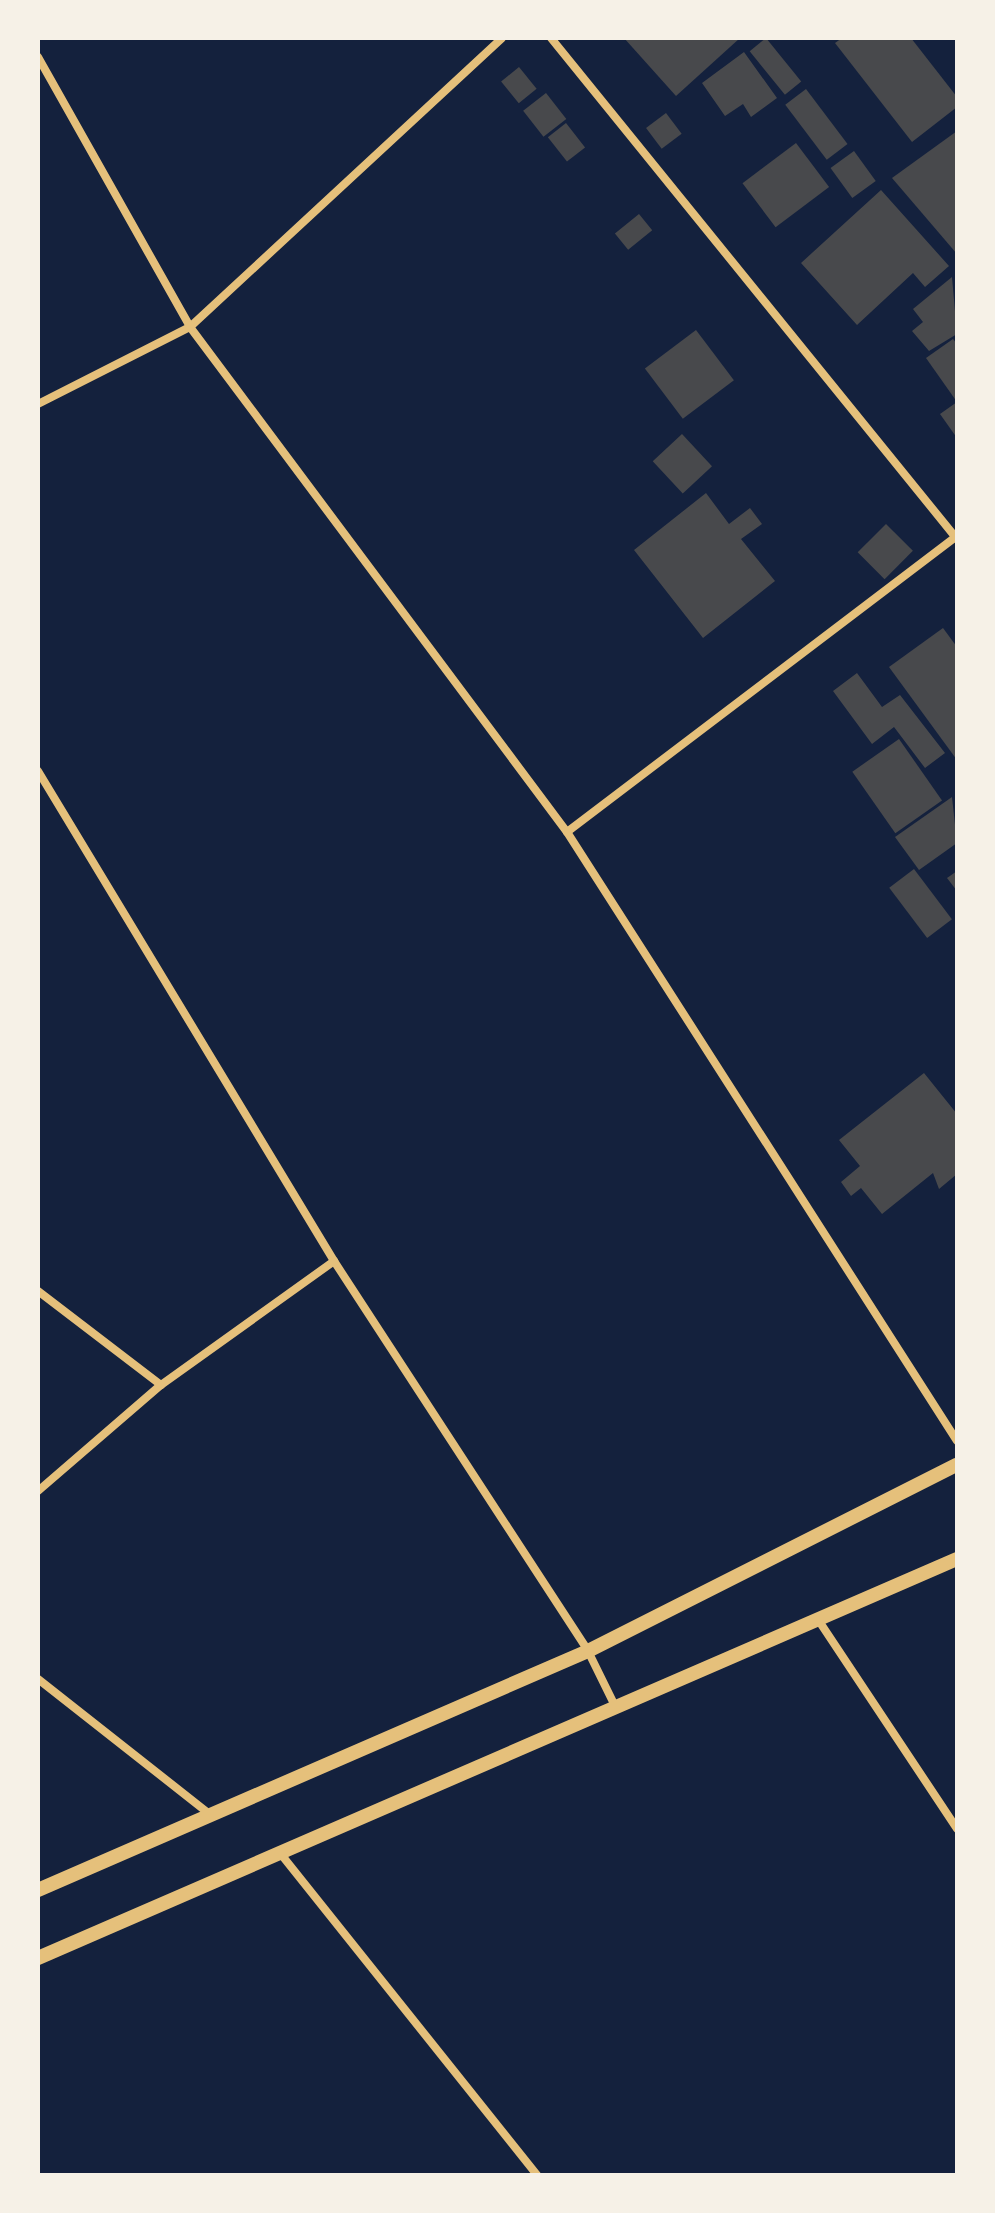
<!DOCTYPE html>
<style>
body{margin:0}
#map{position:relative;width:995px;height:2213px;overflow:hidden;background:#14213d;font-family:"Zilla Slab",serif}
div>[style]{position:absolute}
.building>*{inset:0;background:#48494c;transform-origin:0 0}
.minor>*{height:8px;margin:-4px;padding:0 4px;transform-origin:4px;border-radius:4px;background:#e5c07b}
.tertiary>*{height:14px;margin:-7px;padding:0 7px;transform-origin:7px;border-radius:7px;background:#e5c07b}
span{translate:-50% -50%;white-space:nowrap;text-align:center;line-height:1.15;-webkit-text-stroke:6px #f6f1e7;paint-order:stroke}
.frame{position:absolute;inset:0;border:40px solid #f6f1e7;pointer-events:none}
</style>
<div id="map">
<div class="building">
<i style="clip-path:polygon(624px 38px,740px 38px,676px 96px)"></i>
<i style="left:766px;top:38px;width:56px;height:21px;rotate:51deg"></i>
<i style="clip-path:polygon(842px 38px,911px 38px,957px 97px,957px 107px,912px 142px,835px 43px)"></i>
<i style="clip-path:polygon(744px 52px,777px 98px,751px 117px,743px 104px,725px 116px,702px 83px)"></i>
<i style="left:519px;top:67px;width:28px;height:23px;rotate:51deg"></i>
<i style="left:806px;top:89px;width:69px;height:26px;rotate:53deg"></i>
<i style="left:546px;top:93px;width:33px;height:29px;rotate:52deg"></i>
<i style="left:666px;top:113px;width:26px;height:25px;rotate:53deg"></i>
<i style="left:566px;top:123px;width:31px;height:23px;rotate:52deg"></i>
<i style="clip-path:polygon(957px 131px,957px 254px,892px 178px)"></i>
<i style="left:796px;top:143px;width:55px;height:67px;rotate:53deg"></i>
<i style="left:854px;top:151px;width:37px;height:29px;rotate:54deg"></i>
<i style="clip-path:polygon(881px 190px,949px 266px,925px 287px,913px 273px,857px 325px,801px 263px)"></i>
<i style="left:639px;top:214px;width:21px;height:31px;rotate:51deg"></i>
<i style="clip-path:polygon(952px 277px,957px 334px,929px 351px,912px 331px,923px 322px,913px 309px)"></i>
<i style="left:696px;top:330px;width:63px;height:64px;rotate:53deg"></i>
<i style="clip-path:polygon(953px 339px,957px 344px,957px 402px,926px 358px)"></i>
<i style="clip-path:polygon(957px 402px,957px 438px,940px 414px)"></i>
<i style="left:682px;top:434px;width:44px;height:40px;rotate:47deg"></i>
<i style="clip-path:polygon(706px 493px,729px 524px,750px 508px,762px 524px,741px 539px,775px 581px,703px 638px,634px 550px)"></i>
<i style="left:886px;top:524px;width:38px;height:40px;rotate:45deg"></i>
<i style="clip-path:polygon(943px 628px,957px 647px,957px 760px,889px 667px)"></i>
<i style="clip-path:polygon(857px 673px,882px 707px,900px 695px,945px 753px,925px 768px,894px 727px,872px 744px,833px 691px)"></i>
<i style="left:899px;top:739px;width:75px;height:57px;rotate:55deg"></i>
<i style="clip-path:polygon(952px 797px,957px 843px,919px 870px,895px 837px)"></i>
<i style="left:914px;top:869px;width:63px;height:31px;rotate:53deg"></i>
<i style="clip-path:polygon(957px 871px,957px 891px,947px 878px)"></i>
<i style="clip-path:polygon(924px 1073px,957px 1114px,957px 1174px,939px 1189px,933px 1173px,882px 1214px,861px 1188px,851px 1196px,841px 1182px,860px 1166px,839px 1140px)"></i>
</div>
<div class="minor">
<i style="left:551px;top:38px;width:645px;rotate:50.98deg"></i>
<i style="left:38px;top:57px;width:310px;rotate:60.6deg"></i>
<i style="left:190px;top:327px;width:630px;rotate:53.26deg"></i>
<i style="left:567px;top:832px;width:723px;rotate:57.36deg"></i>
<i style="left:38px;top:404px;width:170px;rotate:-26.9deg"></i>
<i style="left:190px;top:327px;width:425px;rotate:-42.8deg"></i>
<i style="left:38px;top:771px;width:572px;rotate:58.86deg"></i>
<i style="left:334px;top:1261px;width:465px;rotate:56.9deg"></i>
<i style="left:588px;top:1651px;width:64px;rotate:63.8deg"></i>
<i style="left:567px;top:832px;width:487px;rotate:-37.2deg"></i>
<i style="left:38px;top:1291px;width:155px;rotate:37.4deg"></i>
<i style="left:38px;top:1491px;width:162px;rotate:-40.8deg"></i>
<i style="left:161px;top:1385px;width:213px;rotate:-35.6deg"></i>
<i style="left:817px;top:1618px;width:253px;rotate:56.4deg"></i>
<i style="left:38px;top:1679px;width:220px;rotate:38.2deg"></i>
<i style="left:280px;top:1853px;width:412px;rotate:51.4deg"></i>
</div>
<div class="tertiary">
<i style="left:38px;top:1890px;width:600px;rotate:-23.49deg"></i>
<i style="left:588px;top:1651px;width:413px;rotate:-26.8deg"></i>
<i style="left:38px;top:1958px;width:1002px;rotate:-23.47deg"></i>
</div>
<div class="frame"></div>
</div>
